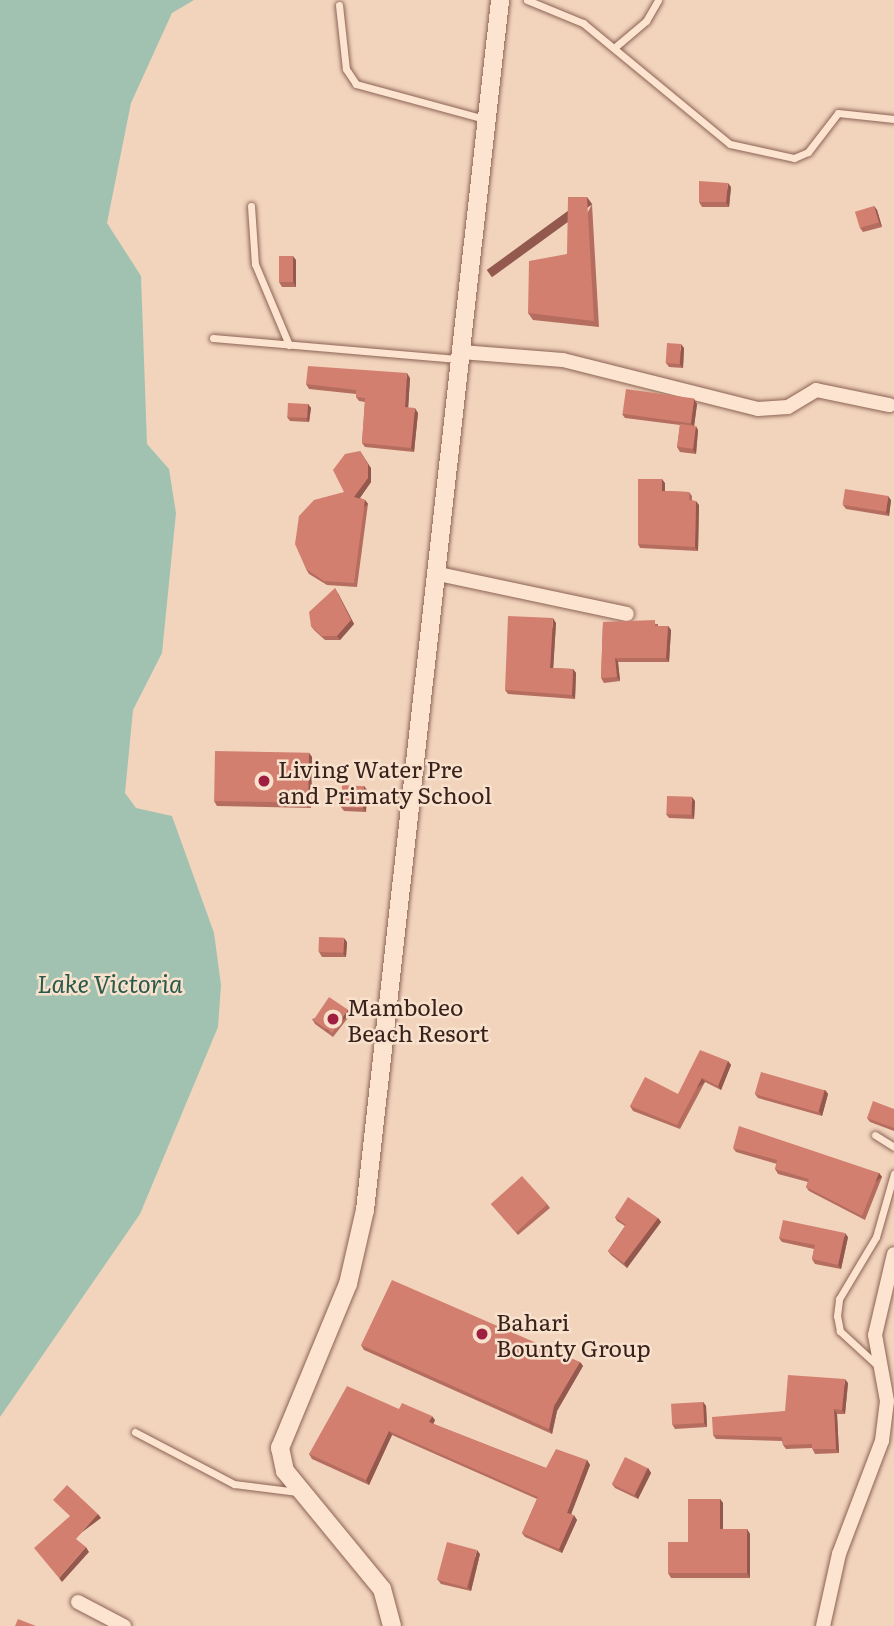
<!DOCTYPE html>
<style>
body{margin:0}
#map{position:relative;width:894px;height:1626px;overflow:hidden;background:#f2d4bd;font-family:Literata,serif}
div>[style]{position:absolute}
.water>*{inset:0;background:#a1c2b0}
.roads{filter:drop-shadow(0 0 2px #8b6354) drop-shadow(0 0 2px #8b6354)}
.service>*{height:7px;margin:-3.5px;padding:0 3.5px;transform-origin:3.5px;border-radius:3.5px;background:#fce4d0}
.minor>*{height:14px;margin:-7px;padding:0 7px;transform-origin:7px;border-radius:7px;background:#fce4d0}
.tertiary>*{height:18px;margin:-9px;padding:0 9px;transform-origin:9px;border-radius:9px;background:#fce4d0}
.wall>*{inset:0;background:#b56d5f}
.shaded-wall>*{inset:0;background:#94594e;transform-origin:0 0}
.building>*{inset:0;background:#d37f6f;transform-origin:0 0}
.dots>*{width:19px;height:19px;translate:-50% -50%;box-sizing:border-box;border:4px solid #f8e1cd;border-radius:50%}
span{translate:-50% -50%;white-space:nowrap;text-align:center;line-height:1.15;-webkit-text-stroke:5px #f8e1cd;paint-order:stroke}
.poi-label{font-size:23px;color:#39211b}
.left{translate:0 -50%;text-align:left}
.water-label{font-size:24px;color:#285a4a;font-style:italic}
</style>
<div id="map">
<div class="water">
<i style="clip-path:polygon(0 0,194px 0,172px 13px,131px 103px,107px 223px,141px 276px,147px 444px,169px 469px,176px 513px,162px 653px,133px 710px,125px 793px,136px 808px,172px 816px,214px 933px,221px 985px,218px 1027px,140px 1214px,0 1417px)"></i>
</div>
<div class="roads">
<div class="service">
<i style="left:527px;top:0;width:61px;rotate:22.3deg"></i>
<i style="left:583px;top:23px;width:190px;rotate:39.5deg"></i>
<i style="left:730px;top:144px;width:66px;rotate:12.3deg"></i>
<i style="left:794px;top:158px;width:15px;rotate:-23deg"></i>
<i style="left:808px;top:152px;width:49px;rotate:-52.4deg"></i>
<i style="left:838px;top:113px;width:56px;rotate:6.1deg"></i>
<i style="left:339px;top:5px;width:64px;rotate:83.8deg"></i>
<i style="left:346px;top:69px;width:18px;rotate:56deg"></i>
<i style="left:356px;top:84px;width:134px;rotate:15.2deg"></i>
<i style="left:614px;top:48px;width:42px;rotate:-40.2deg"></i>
<i style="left:646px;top:21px;width:24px;rotate:-60deg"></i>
<i style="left:251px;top:206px;width:58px;rotate:86.1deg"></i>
<i style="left:255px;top:264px;width:88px;rotate:67.2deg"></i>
<i style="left:213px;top:338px;width:248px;rotate:4.9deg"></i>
<i style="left:875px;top:1135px;width:22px;rotate:32deg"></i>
<i style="left:878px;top:1366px;width:52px;rotate:-137.4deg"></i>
<i style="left:840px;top:1331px;width:15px;rotate:-101deg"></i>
<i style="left:837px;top:1316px;width:17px;rotate:-83deg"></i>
<i style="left:839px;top:1299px;width:72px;rotate:-59.2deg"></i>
<i style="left:876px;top:1237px;width:66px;rotate:-74.1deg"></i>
<i style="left:135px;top:1432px;width:112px;rotate:27.7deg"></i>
<i style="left:234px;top:1484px;width:64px;rotate:7.1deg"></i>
</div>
<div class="minor">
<i style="left:461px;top:352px;width:102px;rotate:4.5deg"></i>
<i style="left:563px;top:360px;width:201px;rotate:14.1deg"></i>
<i style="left:758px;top:409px;width:30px;rotate:-4deg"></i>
<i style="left:788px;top:407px;width:33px;rotate:-31deg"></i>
<i style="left:816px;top:390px;width:75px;rotate:11.6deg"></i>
<i style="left:439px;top:574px;width:192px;rotate:12deg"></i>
<i style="left:78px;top:1602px;width:52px;rotate:27.6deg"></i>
<i style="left:823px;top:1626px;width:74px;rotate:-77.5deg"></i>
<i style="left:839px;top:1554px;width:121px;rotate:-69.2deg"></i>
<i style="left:882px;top:1441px;width:40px;rotate:-82.9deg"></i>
<i style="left:887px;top:1401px;width:67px;rotate:-100.3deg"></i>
<i style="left:875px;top:1335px;width:83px;rotate:-76.8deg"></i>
</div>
<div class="tertiary">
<i style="left:392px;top:1626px;width:38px;rotate:-105deg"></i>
<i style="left:382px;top:1589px;width:153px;rotate:-129.4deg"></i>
<i style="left:285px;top:1471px;width:24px;rotate:-102deg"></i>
<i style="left:280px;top:1448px;width:178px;rotate:-67.5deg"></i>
<i style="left:348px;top:1284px;width:76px;rotate:-77.1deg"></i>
<i style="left:365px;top:1210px;width:1218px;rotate:-83.63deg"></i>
</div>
</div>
<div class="wall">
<i style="clip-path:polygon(731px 187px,729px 207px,702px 207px,699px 202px)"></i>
<i style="clip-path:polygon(592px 204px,599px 327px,533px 320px,528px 313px,567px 254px)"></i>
<i style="clip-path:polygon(874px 206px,877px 210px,882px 227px,863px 232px,860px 228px)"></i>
<i style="clip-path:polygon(296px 260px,296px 287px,282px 287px,279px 282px)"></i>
<i style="clip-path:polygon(684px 348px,683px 368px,669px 367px,666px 363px)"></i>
<i style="clip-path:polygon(410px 378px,408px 408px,418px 413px,414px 452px,365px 447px,362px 443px,365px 402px,359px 401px,356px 397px,356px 394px,309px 389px,306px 384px)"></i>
<i style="clip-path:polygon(694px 399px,697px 404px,694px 426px,698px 430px,696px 454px,680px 452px,677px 447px,680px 425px,625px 418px,622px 414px)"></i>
<i style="clip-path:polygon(308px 404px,311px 408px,309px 422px,290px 421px,287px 417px)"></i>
<i style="clip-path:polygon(371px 468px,371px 482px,360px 498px,365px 500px,368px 504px,357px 587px,327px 585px,309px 574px,306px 569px)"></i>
<i style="clip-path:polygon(665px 483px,665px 491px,689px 492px,692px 496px,692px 500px,699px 505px,698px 551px,640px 548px,638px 544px)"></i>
<i style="clip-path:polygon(891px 500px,889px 516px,846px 509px,843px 505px)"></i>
<i style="clip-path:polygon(338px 593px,354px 624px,340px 640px,325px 640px,314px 630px,311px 626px)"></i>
<i style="clip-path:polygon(603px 622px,658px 624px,658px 626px,668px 626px,671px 630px,669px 662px,618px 662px,620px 681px,604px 683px,601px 678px)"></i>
<i style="clip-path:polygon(556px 623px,553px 668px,573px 669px,576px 673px,575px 699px,508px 694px,505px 690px)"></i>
<i style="clip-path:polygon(309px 753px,312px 757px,311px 808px,217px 806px,214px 801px)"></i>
<i style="clip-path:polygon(364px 786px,367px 790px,366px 812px,344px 811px,341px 807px)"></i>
<i style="clip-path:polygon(695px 801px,694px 819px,669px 818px,666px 814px)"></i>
<i style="clip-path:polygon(347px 942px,346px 957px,322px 957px,319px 952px)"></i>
<i style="clip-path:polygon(348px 1010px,351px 1014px,333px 1037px,315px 1024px,312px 1019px)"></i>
<i style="clip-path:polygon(728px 1061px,731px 1065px,721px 1090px,705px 1082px,680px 1129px,633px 1111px,630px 1106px,678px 1094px)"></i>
<i style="clip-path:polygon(825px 1090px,828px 1094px,822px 1116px,758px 1098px,755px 1094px)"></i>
<i style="clip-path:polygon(894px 1109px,894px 1131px,870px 1122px,867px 1118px)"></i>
<i style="clip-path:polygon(733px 1148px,879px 1173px,882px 1177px,865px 1220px,809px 1191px,806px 1187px,808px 1182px,778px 1174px,775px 1169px,777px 1164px,736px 1152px)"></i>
<i style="clip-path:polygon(491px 1204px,547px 1204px,550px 1208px,518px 1235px)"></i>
<i style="clip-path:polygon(615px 1217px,658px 1218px,661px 1222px,627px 1268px,611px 1255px,608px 1251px,625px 1226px,617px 1221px)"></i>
<i style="clip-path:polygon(848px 1237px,841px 1269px,815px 1264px,812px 1259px,814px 1249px,782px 1242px,779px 1238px)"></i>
<i style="clip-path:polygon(361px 1345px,580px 1362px,583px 1366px,557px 1411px,552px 1434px,364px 1350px)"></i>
<i style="clip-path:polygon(848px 1383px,845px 1414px,837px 1414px,839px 1453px,815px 1454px,812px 1448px,786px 1449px,783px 1445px,782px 1441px,716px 1439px,713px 1435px,785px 1411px)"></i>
<i style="clip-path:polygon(703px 1402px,706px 1406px,707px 1427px,675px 1429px,672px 1424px)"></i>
<i style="clip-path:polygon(399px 1409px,435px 1420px,433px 1424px,546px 1468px,587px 1460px,590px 1465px,571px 1514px,577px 1520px,562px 1553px,525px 1537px,522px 1533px,537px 1499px,392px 1435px,369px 1485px,312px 1459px,309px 1454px)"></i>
<i style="clip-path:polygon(648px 1468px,651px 1473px,638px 1499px,615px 1488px,612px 1484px)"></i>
<i style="clip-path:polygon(720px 1499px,723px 1503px,723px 1529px,747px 1529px,750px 1534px,750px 1578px,671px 1578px,668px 1573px,688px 1542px)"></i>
<i style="clip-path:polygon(480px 1554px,471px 1591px,441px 1584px,438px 1580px)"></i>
</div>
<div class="shaded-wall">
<i style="clip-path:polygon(728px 183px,731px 187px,729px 207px,726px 202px)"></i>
<i style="left:587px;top:197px;width:9px;height:124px;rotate:54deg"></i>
<i style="clip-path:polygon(874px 206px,877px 210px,882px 227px,879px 222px)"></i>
<i style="clip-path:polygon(293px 256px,296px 260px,296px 287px,293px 282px)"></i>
<i style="clip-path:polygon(681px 344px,684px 348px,683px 368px,680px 364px)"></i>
<i style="clip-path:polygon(407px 373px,410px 378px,408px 411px,405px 407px)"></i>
<i style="clip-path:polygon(694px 399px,697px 404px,694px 427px,691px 423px)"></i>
<i style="clip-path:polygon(308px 404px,311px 408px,309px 422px,306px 418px)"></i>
<i style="clip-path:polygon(415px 408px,418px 413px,414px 452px,411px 448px)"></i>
<i style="clip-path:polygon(696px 426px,698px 430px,696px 454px,693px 450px)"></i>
<i style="clip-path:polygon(360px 451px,371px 468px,371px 482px,357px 502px,354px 497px)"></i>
<i style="clip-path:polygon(662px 479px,665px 483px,665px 495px,662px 491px)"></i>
<i style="clip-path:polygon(888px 496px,891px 500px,889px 516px,886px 512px)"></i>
<i style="left:365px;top:500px;width:5px;height:84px;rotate:53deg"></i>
<i style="clip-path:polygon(696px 501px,699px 505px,698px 551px,695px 547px)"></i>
<i style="clip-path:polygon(335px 588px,354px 624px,340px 640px,337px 636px)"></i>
<i style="clip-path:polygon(553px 618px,556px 623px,553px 672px,550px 668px)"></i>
<i style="clip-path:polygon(668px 626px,671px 630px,669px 662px,666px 658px)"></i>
<i style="clip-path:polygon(615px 658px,618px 662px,620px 681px,617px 677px)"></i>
<i style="clip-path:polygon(573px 669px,576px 673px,575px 699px,572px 695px)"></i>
<i style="clip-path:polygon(309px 753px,312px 757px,311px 808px,308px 803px)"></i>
<i style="clip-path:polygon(364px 786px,367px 790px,366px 812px,363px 808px)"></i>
<i style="clip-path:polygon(692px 797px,695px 801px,694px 819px,692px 815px)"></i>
<i style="clip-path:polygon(344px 938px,347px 942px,346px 957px,343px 953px)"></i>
<i style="left:348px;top:1010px;width:5px;height:29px;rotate:53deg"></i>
<i style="clip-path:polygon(728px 1061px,731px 1065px,721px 1090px,718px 1086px)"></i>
<i style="left:702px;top:1078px;width:5px;height:53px;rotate:53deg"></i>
<i style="clip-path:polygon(825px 1090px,828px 1094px,822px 1116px,819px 1111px)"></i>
<i style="left:879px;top:1173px;width:5px;height:46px;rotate:53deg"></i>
<i style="clip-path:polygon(658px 1218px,661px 1222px,627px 1268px,624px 1263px)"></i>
<i style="clip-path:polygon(845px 1233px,848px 1237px,841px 1269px,838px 1265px)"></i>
<i style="clip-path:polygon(580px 1362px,583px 1366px,557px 1411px,552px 1434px,549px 1429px,554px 1406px)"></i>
<i style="clip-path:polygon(845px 1379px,848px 1383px,845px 1414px,842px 1410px)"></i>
<i style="clip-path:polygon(703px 1402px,706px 1406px,707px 1427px,704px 1423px)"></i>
<i style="clip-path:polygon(834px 1409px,837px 1414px,839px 1453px,836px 1449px)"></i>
<i style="clip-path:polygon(432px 1416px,435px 1420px,432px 1427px,429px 1422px)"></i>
<i style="clip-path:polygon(389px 1431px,392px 1435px,369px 1485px,366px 1480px)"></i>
<i style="clip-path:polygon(587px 1460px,590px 1465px,570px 1517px,567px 1513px)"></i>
<i style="clip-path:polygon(648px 1468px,651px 1473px,638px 1499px,635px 1495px)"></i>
<i style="clip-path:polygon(720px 1499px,723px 1503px,723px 1534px,720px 1529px)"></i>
<i style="left:98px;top:1514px;width:5px;height:33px;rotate:53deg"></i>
<i style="clip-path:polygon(574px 1515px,577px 1520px,562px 1553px,559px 1549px)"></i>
<i style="clip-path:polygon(747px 1529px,750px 1534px,750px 1578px,747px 1573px)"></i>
<i style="clip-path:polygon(86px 1547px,89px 1552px,62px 1582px,59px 1578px)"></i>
<i style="clip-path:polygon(477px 1550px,480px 1554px,471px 1591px,468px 1587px)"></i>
</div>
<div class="building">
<i style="clip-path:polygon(699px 181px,728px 183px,726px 202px,699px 202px)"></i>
<i style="clip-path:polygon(568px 197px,587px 197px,594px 321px,528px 313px,529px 261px,567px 254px)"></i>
<i style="left:874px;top:206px;width:17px;height:20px;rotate:73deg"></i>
<i style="left:279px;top:256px;width:14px;height:26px"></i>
<i style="left:667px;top:343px;width:14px;height:20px;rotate:4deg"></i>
<i style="clip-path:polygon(308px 366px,407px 373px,405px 407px,415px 408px,411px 448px,362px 443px,365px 398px,356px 397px,356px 390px,306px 384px)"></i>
<i style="left:626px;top:389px;width:69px;height:25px;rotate:8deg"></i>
<i style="left:288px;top:403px;width:20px;height:14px;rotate:3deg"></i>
<i style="left:680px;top:424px;width:16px;height:23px;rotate:7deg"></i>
<i style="clip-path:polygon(360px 451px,368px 464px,368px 478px,354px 497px,365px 500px,354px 583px,324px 581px,306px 569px,295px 544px,299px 516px,314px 500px,344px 492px,333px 470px,345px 454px)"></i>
<i style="clip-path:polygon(638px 479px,662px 479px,662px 491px,689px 492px,689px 500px,696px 501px,695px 547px,638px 544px)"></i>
<i style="left:845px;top:489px;width:44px;height:16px;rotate:9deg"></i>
<i style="clip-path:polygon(335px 588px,351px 620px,337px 636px,322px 636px,311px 626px,309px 612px)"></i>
<i style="clip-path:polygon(508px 616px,553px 618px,550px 668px,573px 669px,572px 695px,505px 690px)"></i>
<i style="clip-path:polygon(655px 620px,655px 626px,668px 626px,666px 658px,615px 658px,617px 677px,601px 678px,603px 622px)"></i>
<i style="left:215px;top:751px;width:94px;height:50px;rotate:1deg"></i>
<i style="left:342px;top:785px;width:22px;height:22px;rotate:3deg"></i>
<i style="left:667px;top:796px;width:25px;height:18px;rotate:2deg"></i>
<i style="left:319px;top:937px;width:25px;height:15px;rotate:2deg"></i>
<i style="left:329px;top:997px;width:23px;height:28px;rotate:34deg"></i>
<i style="clip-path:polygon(700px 1050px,728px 1061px,718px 1086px,702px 1078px,677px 1125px,630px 1106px,645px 1077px,678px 1094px)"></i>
<i style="left:761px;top:1072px;width:66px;height:23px;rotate:16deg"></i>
<i style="clip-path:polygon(873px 1101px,894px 1109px,894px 1128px,867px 1118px)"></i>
<i style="clip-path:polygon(739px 1126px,879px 1173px,862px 1216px,806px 1187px,809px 1179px,775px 1169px,777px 1160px,733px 1148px)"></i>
<i style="left:522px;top:1176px;width:38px;height:42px;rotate:48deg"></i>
<i style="clip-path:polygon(628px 1197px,658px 1218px,624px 1263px,608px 1251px,626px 1225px,615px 1217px)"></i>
<i style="clip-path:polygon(783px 1220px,845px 1233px,838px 1265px,812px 1259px,815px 1245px,779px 1238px)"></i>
<i style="clip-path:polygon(392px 1280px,580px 1362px,554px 1406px,549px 1429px,361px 1345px)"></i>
<i style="clip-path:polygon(788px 1375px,845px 1379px,842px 1410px,834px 1409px,836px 1449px,812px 1449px,812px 1444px,783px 1445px,782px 1437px,713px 1435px,712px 1417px,785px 1411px)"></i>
<i style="clip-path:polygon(347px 1386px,399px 1409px,402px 1403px,432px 1416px,429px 1422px,546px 1468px,556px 1449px,587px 1460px,567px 1513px,574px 1515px,559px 1549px,522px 1533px,538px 1497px,389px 1431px,366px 1480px,309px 1454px)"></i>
<i style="left:703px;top:1402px;width:21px;height:32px;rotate:87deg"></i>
<i style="left:625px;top:1457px;width:25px;height:30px;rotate:26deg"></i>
<i style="clip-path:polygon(67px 1485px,98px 1514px,76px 1539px,86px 1547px,59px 1578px,34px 1548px,70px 1516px,53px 1500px)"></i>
<i style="clip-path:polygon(688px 1499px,720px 1499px,720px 1529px,747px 1529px,747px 1573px,668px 1573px,668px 1542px,688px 1542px)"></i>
<i style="left:447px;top:1542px;width:31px;height:39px;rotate:15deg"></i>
<i style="clip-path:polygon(18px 1619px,36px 1626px,15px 1626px)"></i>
</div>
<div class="dots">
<i style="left:264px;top:781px;background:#9f1f41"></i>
<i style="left:333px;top:1019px;background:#9f1f41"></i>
<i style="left:482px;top:1334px;background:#9f1f41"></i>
</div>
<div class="poi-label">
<span class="left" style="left:278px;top:781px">Living Water Pre<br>and Primaty School</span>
<span class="left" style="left:347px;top:1019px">Mamboleo<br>Beach Resort</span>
<span class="left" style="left:496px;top:1334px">Bahari<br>Bounty Group</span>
</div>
<div class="water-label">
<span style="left:110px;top:983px">Lake Victoria</span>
</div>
</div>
